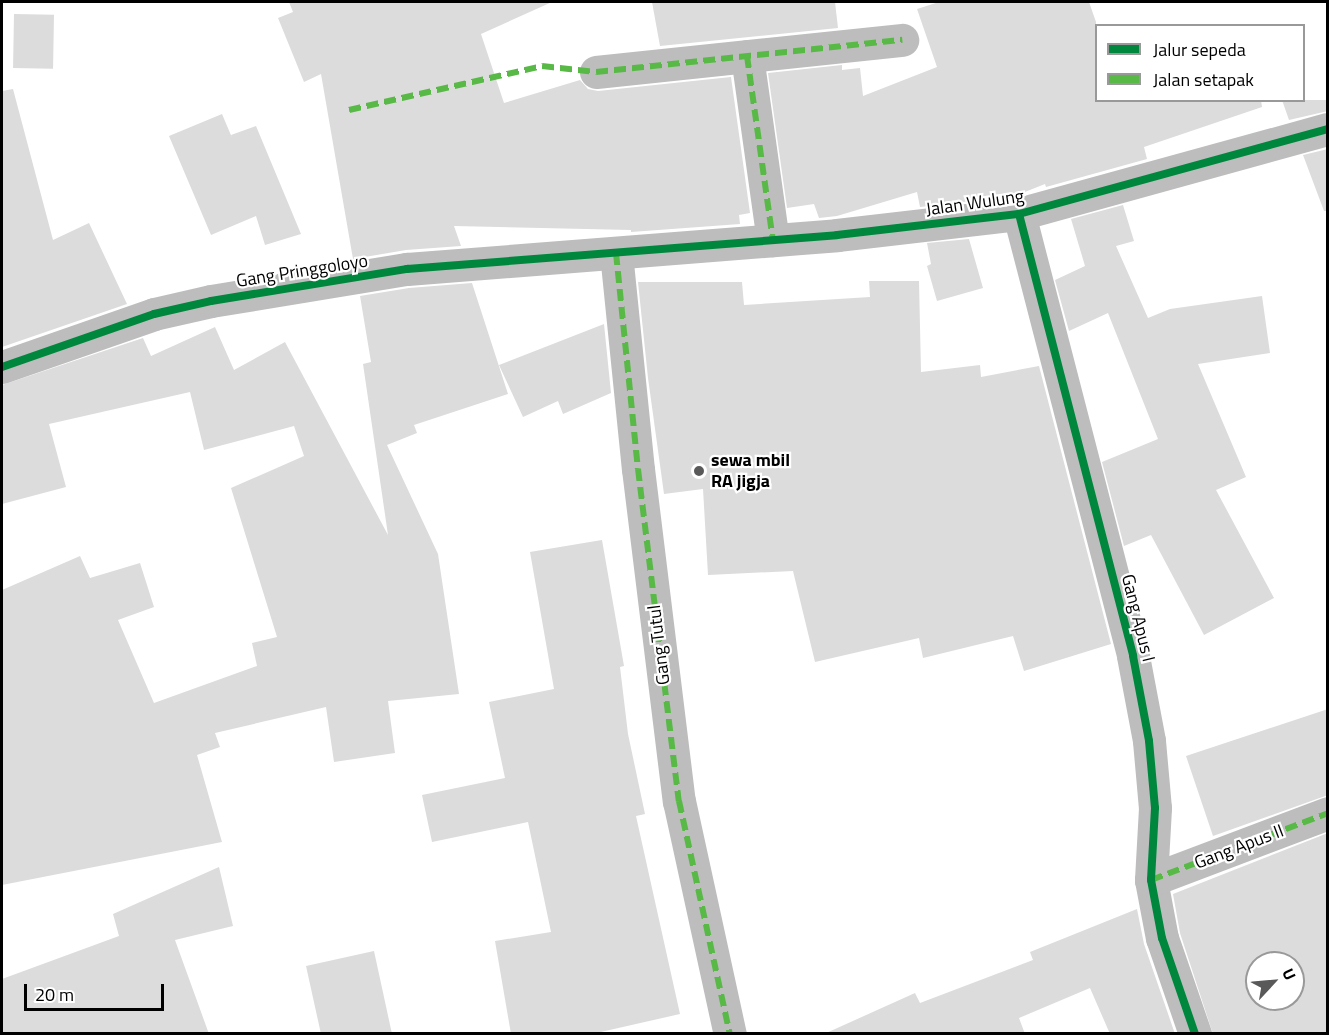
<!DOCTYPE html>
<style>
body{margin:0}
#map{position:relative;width:1329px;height:1035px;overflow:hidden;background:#fff;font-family:"Titillium Web",sans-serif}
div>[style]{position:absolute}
.building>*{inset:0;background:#dcdcdc;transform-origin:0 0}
.street>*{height:33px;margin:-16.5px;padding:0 16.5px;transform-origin:16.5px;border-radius:16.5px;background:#bdbdbd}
.quiet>*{height:6px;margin-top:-3px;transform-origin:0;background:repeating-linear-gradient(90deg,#58b947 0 12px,transparent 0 18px)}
.cycleway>*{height:8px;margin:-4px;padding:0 4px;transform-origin:4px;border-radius:4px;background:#00873e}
.dots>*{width:16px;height:16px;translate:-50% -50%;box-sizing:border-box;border:3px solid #fff;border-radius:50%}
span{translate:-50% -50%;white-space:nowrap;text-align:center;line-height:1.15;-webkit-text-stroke:4.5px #fff;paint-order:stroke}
.street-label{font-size:18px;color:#000}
.poi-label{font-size:18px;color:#000;font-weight:700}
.left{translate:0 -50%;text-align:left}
.frame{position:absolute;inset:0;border:3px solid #000;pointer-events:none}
.legend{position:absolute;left:1095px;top:24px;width:210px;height:78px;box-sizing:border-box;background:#fff;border:2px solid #999;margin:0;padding:8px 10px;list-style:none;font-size:18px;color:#000}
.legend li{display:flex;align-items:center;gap:12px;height:30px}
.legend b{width:30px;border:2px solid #999}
.north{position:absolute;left:1245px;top:951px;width:60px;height:60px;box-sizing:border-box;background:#fff;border:2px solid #999;border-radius:50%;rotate:64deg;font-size:16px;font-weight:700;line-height:24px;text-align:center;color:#000}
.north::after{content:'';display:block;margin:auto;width:21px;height:27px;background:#595959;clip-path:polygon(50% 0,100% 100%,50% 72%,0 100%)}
.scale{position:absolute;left:24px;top:984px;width:140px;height:27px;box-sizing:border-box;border:3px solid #000;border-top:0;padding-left:8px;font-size:18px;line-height:21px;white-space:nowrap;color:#000;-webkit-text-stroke:4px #fff;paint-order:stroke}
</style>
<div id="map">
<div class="building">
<i style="clip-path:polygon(289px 2px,552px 2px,481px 34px,504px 103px,580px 80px,588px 89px,598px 91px,731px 77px,750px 213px,739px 215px,740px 224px,631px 232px,631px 230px,454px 226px,461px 246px,406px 250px,353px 259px,321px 74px,304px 82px,278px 18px,293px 12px)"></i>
<i style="clip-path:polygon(652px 2px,835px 2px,838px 28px,660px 46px)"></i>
<i style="clip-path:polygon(939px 2px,1089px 2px,1096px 22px,1096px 100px,1261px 100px,1262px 107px,1144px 147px,1147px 159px,1046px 187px,1045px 184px,1015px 196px,920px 207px,917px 192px,837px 216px,819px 218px,814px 204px,787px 208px,768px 73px,842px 65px,842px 70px,860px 68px,863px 96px,937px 67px,917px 9px)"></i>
<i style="left:14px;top:14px;width:40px;height:54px;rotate:1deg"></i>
<i style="clip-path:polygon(13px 89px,53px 240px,89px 223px,127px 304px,2px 347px,2px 91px)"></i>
<i style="clip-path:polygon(1282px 100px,1328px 100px,1328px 111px,1289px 120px)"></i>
<i style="clip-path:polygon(222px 114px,233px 140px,231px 135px,256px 126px,301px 234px,265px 245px,256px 216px,211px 235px,169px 136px)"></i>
<i style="clip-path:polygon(1328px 149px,1328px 211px,1324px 211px,1303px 155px)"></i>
<i style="clip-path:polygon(1123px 205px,1134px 241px,1116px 246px,1148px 318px,1170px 309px,1262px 296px,1270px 353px,1198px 364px,1246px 477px,1216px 490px,1274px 598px,1204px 635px,1151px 535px,1124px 546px,1102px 462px,1158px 439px,1108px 313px,1069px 331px,1055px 280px,1085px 266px,1071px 219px)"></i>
<i style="clip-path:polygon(969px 239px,983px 288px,937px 301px,927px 266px,931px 264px,927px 243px)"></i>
<i style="clip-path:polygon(869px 281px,919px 281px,921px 372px,980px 365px,981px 377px,1039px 366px,1111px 644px,1024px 671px,1013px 636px,923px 658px,919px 638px,815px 662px,793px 571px,708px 575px,703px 489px,664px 494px,648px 378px,638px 282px,742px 282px,744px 305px,870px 297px)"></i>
<i style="clip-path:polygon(472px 283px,508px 394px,414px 425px,417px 433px,387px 445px,438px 554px,459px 694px,388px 701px,395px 753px,334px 762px,326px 707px,215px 733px,220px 747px,197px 755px,222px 842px,2px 885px,2px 590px,80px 556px,90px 578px,140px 563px,154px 607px,118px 620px,154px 703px,257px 666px,252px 643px,277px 637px,231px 488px,304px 456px,294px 426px,204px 450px,190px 392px,49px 424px,66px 487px,2px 504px,2px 385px,143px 338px,151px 356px,215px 327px,234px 370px,285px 342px,388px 535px,363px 364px,371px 362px,360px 296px,409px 288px)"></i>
<i style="clip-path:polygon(604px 324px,611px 393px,563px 414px,558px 401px,523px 417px,499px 365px)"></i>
<i style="clip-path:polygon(602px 540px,624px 666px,620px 667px,628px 734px,645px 814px,636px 816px,680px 1014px,592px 1034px,511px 1034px,495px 941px,551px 932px,528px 822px,432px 842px,422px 795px,505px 778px,489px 702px,554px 689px,530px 552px)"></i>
<i style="clip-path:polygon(1328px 709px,1328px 795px,1213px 836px,1186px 756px)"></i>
<i style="clip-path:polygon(evenodd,1328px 833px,1328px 1034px,1213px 1034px,1180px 933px,1173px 894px,1328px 833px,1257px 963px,1293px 963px,1293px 999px,1257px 999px,1257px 963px)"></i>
<i style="clip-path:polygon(219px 867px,233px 926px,175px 940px,209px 1034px,2px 1034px,2px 979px,119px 936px,113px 914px)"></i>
<i style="clip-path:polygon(1137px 909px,1144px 944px,1175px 1034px,1110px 1034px,1090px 988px,1019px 1018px,1025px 1034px,824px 1034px,915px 993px,920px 1003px,1033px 960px,1030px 952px)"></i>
<i style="clip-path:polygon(374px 951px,392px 1034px,321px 1034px,306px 966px)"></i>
</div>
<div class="street">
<i style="left:747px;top:56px;width:186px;rotate:82deg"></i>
<i style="left:596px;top:72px;width:308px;rotate:-6deg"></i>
<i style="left:1019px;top:214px;width:456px;rotate:75.5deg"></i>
<i style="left:1133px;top:656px;width:86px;rotate:79.3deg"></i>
<i style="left:1149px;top:741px;width:67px;rotate:84.9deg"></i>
<i style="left:1155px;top:808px;width:72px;rotate:93.2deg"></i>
<i style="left:1151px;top:880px;width:59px;rotate:79.3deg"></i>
<i style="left:1162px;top:938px;width:102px;rotate:71deg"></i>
<i style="left:616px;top:253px;width:217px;rotate:84.2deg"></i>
<i style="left:638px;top:469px;width:335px;rotate:83deg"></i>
<i style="left:679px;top:801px;width:239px;rotate:77.7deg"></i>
<i style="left:2px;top:367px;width:161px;rotate:-19.2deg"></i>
<i style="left:154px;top:314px;width:58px;rotate:-12.8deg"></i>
<i style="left:211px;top:301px;width:199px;rotate:-9.3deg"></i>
<i style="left:407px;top:269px;width:431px;rotate:-4.5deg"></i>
<i style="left:837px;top:235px;width:183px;rotate:-6.6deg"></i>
<i style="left:1019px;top:214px;width:320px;rotate:-15.4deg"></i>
<i style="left:1151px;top:880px;width:189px;rotate:-20.7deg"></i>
</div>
<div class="quiet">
<i style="left:747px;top:56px;width:186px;rotate:82deg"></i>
<i style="left:349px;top:110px;width:198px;rotate:-12.8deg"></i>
<i style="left:542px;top:66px;width:54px;rotate:6.3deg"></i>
<i style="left:596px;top:72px;width:308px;rotate:-6deg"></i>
<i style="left:616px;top:253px;width:217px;rotate:84.2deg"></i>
<i style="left:638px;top:469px;width:335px;rotate:83deg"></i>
<i style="left:679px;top:801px;width:239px;rotate:77.7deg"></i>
<i style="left:1151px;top:880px;width:189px;rotate:-20.7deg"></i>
</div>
<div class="cycleway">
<i style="left:1019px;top:214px;width:456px;rotate:75.5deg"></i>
<i style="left:1133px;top:656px;width:86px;rotate:79.3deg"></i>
<i style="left:1149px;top:741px;width:67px;rotate:84.9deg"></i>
<i style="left:1155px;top:808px;width:72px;rotate:93.2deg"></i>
<i style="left:1151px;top:880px;width:59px;rotate:79.3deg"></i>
<i style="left:1162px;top:938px;width:102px;rotate:71deg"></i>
<i style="left:2px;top:367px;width:161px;rotate:-19.2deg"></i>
<i style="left:154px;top:314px;width:58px;rotate:-12.8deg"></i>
<i style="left:211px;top:301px;width:199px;rotate:-9.3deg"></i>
<i style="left:407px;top:269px;width:431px;rotate:-4.5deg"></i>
<i style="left:837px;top:235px;width:183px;rotate:-6.6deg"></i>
<i style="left:1019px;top:214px;width:320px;rotate:-15.4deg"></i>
</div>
<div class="dots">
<i style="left:699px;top:471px;background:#595959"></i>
</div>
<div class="street-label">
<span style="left:975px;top:203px;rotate:-8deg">Jalan Wulung</span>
<span style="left:302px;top:271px;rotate:-9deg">Gang Pringgoloyo</span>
<span style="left:1138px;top:618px;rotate:76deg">Gang Apus I</span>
<span style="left:659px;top:645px;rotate:-97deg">Gang Tutul</span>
<span style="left:1239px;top:847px;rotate:-21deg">Gang Apus II</span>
</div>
<div class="poi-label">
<span class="left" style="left:711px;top:471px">sewa mbil<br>RA jigja</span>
</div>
<div class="frame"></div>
<ul class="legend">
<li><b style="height:8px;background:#00873e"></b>Jalur sepeda</li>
<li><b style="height:8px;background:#58b947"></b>Jalan setapak</li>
</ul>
<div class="north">U</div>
<div class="scale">20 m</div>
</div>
